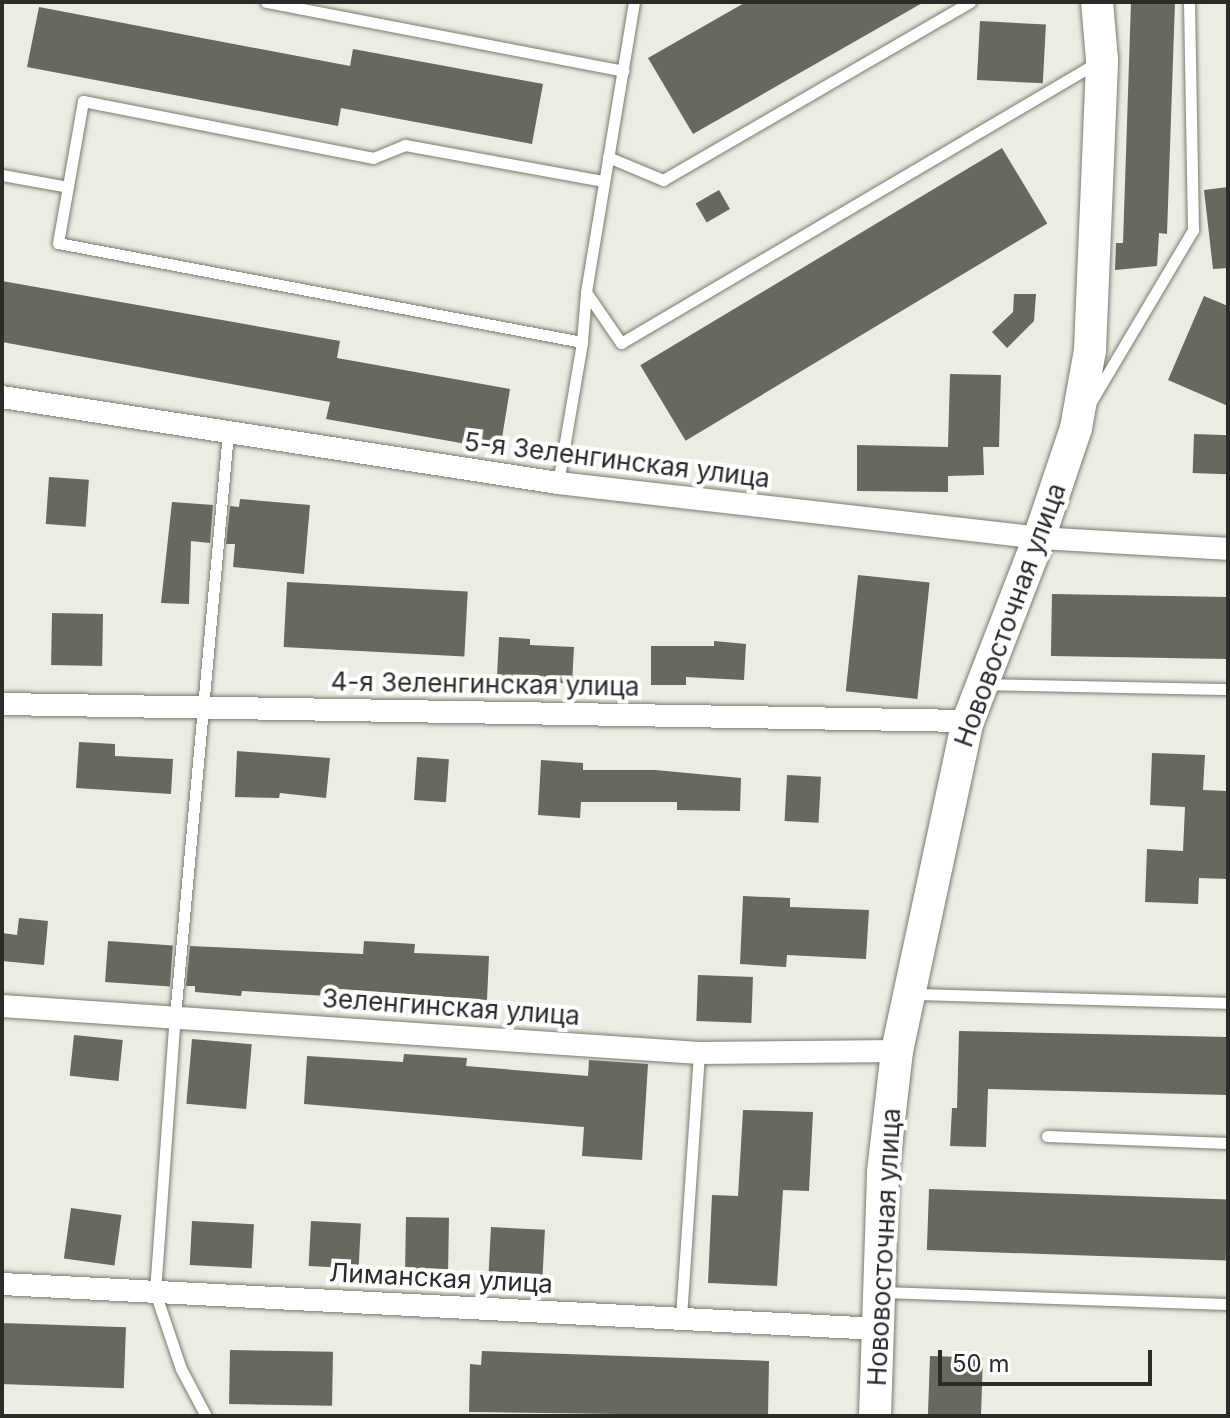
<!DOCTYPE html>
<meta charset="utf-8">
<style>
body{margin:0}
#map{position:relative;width:1230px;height:1418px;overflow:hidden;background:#ecede2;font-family:Inter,sans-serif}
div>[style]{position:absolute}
.building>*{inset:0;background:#67685e;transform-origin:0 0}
.roads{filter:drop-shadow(0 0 2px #797a70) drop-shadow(0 0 2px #797a70)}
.lane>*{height:11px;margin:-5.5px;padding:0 5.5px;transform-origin:5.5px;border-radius:5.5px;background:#fff}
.street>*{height:22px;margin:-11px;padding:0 11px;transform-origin:11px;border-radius:11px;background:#fff}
.secondary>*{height:32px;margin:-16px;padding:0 16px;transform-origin:16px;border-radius:16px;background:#fff}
span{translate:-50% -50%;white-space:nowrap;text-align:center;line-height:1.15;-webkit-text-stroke:8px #fff;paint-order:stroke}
.street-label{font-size:26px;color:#2b2b27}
.frame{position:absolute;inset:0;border:4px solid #2b2b27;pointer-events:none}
.scale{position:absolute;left:938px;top:1350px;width:214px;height:36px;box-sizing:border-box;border:4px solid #2b2b27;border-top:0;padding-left:10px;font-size:24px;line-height:28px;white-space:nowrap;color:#2b2b27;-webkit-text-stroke:6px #fff;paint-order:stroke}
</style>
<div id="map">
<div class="building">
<i style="clip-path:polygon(746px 2px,924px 2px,693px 134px,648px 58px)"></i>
<i style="clip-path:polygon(1131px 2px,1175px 2px,1167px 234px,1159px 233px,1157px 266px,1115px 270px,1116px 243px,1123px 243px)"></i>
<i style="clip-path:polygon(39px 7px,350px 66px,353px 49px,543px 84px,532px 144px,341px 108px,338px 126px,27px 67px)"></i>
<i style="left:980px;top:21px;width:66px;height:59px;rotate:3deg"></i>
<i style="left:1002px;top:148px;width:88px;height:422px;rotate:59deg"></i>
<i style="clip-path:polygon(1228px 187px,1228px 268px,1213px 269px,1204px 190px)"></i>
<i style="left:719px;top:190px;width:22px;height:27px;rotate:60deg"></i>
<i style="clip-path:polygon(2px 281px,340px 341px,337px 358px,510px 389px,500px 450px,326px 419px,330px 402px,2px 342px)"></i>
<i style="clip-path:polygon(1014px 294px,1036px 294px,1034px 321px,1007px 348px,992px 332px,1013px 312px)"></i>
<i style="clip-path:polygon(1204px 296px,1228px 306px,1228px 406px,1168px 380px)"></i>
<i style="clip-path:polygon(950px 374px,1001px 375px,999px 447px,983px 447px,984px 475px,948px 476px,948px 492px,857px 491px,857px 445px,948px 447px)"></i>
<i style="left:1194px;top:434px;width:34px;height:39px;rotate:2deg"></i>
<i style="left:49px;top:477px;width:40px;height:47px;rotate:4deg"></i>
<i style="clip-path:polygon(240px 499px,310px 505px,304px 574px,233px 567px,235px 544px,226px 544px,230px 506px,239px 507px)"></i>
<i style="clip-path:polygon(172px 502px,213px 505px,210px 543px,191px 541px,189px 604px,161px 603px)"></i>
<i style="left:858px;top:575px;width:72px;height:117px;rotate:6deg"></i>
<i style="left:287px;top:582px;width:181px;height:65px;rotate:3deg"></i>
<i style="left:1052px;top:594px;width:176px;height:62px;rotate:1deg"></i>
<i style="left:52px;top:613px;width:51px;height:52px;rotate:1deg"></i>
<i style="clip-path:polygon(499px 637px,530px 639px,530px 645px,574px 647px,572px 684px,497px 677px)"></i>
<i style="clip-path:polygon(714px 641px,746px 644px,744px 680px,686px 677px,686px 685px,651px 685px,651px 646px,714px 646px)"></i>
<i style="clip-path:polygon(79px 742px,115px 744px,115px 756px,173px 759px,171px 794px,76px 788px)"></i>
<i style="clip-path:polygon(237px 751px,330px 758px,326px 798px,280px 793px,279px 798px,235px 797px)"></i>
<i style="clip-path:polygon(1152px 753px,1205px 755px,1203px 790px,1228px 791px,1228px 879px,1199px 878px,1198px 904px,1145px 902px,1147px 849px,1183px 851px,1185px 807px,1150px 805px)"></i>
<i style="left:417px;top:757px;width:32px;height:43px;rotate:4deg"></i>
<i style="clip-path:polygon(541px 760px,583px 763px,583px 770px,655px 770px,741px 778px,740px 811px,677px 810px,677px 802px,581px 802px,580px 818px,538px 815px)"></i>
<i style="left:787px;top:775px;width:34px;height:46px;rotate:3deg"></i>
<i style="clip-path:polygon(743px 896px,790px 898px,790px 907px,869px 910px,866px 959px,787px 955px,786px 967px,740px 964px)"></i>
<i style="clip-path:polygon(19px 918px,48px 921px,44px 965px,2px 961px,2px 933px,17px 935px)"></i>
<i style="left:108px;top:941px;width:65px;height:41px;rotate:4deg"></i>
<i style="clip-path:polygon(364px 941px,415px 944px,414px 953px,489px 956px,487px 1000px,328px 988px,327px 996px,242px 991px,241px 996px,195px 992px,195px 986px,186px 986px,190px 946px,363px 954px)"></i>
<i style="left:698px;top:975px;width:55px;height:46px;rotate:2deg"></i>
<i style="clip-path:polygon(959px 1031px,1228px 1037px,1228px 1095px,988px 1089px,986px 1147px,950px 1146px,952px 1108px,957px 1108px)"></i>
<i style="left:74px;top:1035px;width:49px;height:41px;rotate:6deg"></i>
<i style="left:192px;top:1039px;width:60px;height:65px;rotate:5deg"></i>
<i style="clip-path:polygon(404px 1054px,467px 1058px,466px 1066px,588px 1076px,589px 1060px,648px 1064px,642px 1160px,582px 1156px,584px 1127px,304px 1104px,307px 1056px,403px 1062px)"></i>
<i style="clip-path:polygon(743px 1110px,813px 1112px,809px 1191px,783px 1190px,777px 1286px,708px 1283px,712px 1195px,738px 1196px)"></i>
<i style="left:929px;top:1189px;width:299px;height:61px;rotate:2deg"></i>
<i style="left:71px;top:1208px;width:51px;height:51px;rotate:8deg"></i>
<i style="left:406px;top:1217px;width:43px;height:64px;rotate:1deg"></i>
<i style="left:192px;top:1221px;width:62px;height:44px;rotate:3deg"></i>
<i style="left:311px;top:1221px;width:50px;height:45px;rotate:3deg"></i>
<i style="left:491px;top:1227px;width:54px;height:52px;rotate:3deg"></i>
<i style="left:2px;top:1323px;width:124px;height:61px;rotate:2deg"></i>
<i style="left:230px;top:1350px;width:103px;height:54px;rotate:1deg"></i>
<i style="clip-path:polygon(482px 1351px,769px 1361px,768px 1416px,469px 1412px,470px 1364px,481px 1365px)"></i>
<i style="left:930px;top:1356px;width:53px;height:60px;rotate:2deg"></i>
</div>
<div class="roads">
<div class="lane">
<i style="left:266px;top:2px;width:364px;rotate:10.9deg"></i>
<i style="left:634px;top:2px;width:294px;rotate:99.4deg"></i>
<i style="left:586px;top:292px;width:62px;rotate:55.5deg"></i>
<i style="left:621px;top:343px;width:554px;rotate:-30.5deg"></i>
<i style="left:608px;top:157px;width:60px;rotate:22.7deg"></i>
<i style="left:663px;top:180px;width:355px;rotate:-30.1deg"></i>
<i style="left:2px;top:175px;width:67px;rotate:10.3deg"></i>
<i style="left:582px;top:342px;width:50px;rotate:-85.4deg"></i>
<i style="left:1092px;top:400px;width:198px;rotate:-59.3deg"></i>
<i style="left:1193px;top:230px;width:228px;rotate:-91deg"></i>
<i style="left:558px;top:483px;width:143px;rotate:-80.3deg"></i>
<i style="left:582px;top:342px;width:533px;rotate:-169.3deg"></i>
<i style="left:58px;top:243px;width:144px;rotate:-80deg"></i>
<i style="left:83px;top:101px;width:296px;rotate:11.1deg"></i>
<i style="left:373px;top:158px;width:35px;rotate:-22deg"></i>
<i style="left:405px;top:145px;width:202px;rotate:10.3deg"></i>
<i style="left:985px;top:684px;width:243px;rotate:1.2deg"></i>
<i style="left:913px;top:994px;width:315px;rotate:1.6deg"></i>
<i style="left:1047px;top:1136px;width:181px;rotate:2.2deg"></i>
<i style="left:881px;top:1292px;width:347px;rotate:2deg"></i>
<i style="left:681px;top:1317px;width:265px;rotate:-86.1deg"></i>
<i style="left:206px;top:1416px;width:53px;rotate:-118deg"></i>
<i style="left:181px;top:1369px;width:81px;rotate:-108.7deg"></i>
<i style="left:155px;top:1292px;width:277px;rotate:-85.9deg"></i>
<i style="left:175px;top:1016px;width:585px;rotate:-84.81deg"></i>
</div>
<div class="street">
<i style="left:2px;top:397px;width:563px;rotate:8.79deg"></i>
<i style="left:558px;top:483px;width:484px;rotate:6.5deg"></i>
<i style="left:1039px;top:538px;width:189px;rotate:3.3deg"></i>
<i style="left:2px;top:704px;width:966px;rotate:1.01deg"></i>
<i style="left:2px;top:1006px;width:699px;rotate:3.86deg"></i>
<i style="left:699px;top:1053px;width:198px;rotate:-0.6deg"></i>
<i style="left:2px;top:1284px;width:877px;rotate:2.94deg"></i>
</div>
<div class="secondary">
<i style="left:875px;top:1416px;width:244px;rotate:-88.1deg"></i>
<i style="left:883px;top:1172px;width:122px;rotate:-83.4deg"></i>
<i style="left:897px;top:1051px;width:338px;rotate:-77.9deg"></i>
<i style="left:968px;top:721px;width:196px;rotate:-68.8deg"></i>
<i style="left:1039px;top:538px;width:116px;rotate:-71.4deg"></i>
<i style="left:1076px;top:428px;width:79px;rotate:-79.8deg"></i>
<i style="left:1090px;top:350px;width:290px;rotate:-87.6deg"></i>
<i style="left:1102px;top:60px;width:58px;rotate:-94.9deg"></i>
</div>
</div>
<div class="street-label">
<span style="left:617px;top:460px;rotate:7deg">5-я Зеленгинская улица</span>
<span style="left:1010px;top:615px;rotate:-70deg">Нововосточная улица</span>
<span style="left:485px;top:684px;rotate:1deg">4-я Зеленгинская улица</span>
<span style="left:451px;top:1007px;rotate:4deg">Зеленгинская улица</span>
<span style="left:884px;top:1247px;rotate:-87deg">Нововосточная улица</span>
<span style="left:441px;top:1278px;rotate:3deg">Лиманская улица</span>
</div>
<div class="frame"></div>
<div class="scale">50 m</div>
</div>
